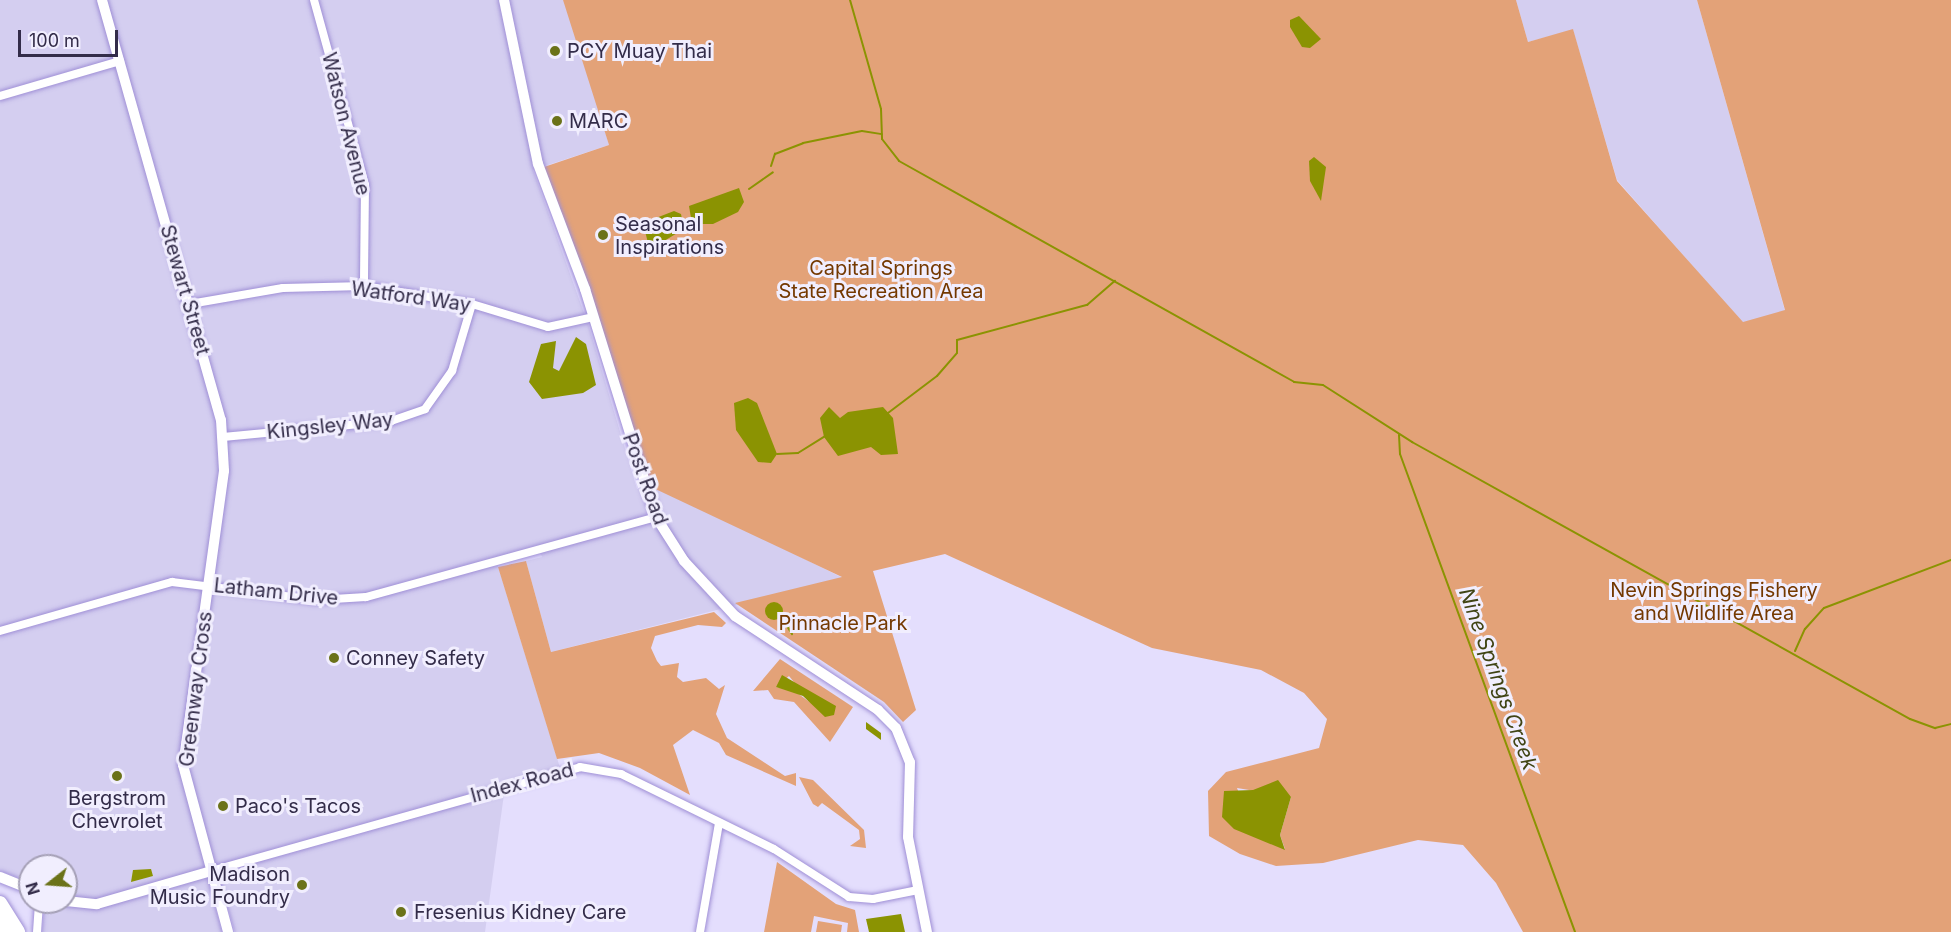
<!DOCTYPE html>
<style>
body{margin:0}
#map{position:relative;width:1951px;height:932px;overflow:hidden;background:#e4defd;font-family:Inter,sans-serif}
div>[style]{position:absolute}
.built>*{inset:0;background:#d4cef0}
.green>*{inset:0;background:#e3a278}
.water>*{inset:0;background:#8b9302}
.round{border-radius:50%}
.stream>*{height:2px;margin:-1px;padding:0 1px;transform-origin:1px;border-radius:1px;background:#8b9302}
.roads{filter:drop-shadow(0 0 2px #9f8fd6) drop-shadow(0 0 2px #9f8fd6)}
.street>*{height:8px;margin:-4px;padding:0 4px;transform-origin:4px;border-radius:4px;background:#fff}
.secondary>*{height:10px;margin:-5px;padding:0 5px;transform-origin:5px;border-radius:5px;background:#fff}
.highway>*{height:14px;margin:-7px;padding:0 7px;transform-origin:7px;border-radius:7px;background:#fff}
.dots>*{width:16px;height:16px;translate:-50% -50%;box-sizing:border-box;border:3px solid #f1eefe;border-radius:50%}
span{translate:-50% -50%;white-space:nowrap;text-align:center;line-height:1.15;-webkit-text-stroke:6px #f1eefe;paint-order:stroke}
.poi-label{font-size:20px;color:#332c49}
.left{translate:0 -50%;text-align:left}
.right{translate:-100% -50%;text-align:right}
.street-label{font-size:20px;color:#332c49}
.park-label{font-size:20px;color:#743800}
.water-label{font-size:21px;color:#404414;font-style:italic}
.north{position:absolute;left:18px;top:854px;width:60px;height:60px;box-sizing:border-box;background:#f1eefe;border:2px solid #a5a0b6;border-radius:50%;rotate:253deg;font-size:16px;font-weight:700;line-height:24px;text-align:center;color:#332c49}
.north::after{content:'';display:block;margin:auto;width:21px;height:27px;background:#6b7219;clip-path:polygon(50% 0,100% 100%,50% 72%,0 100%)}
.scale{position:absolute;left:18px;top:30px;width:100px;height:27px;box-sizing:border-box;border:3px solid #332c49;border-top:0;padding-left:8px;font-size:18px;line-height:21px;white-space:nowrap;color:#332c49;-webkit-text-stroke:4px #f1eefe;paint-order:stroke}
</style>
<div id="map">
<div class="built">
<i style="clip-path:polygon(0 0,563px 0,569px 7px,609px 145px,533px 170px,589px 327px,637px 489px,655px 485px,843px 578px,551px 652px,526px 561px,542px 557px,540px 552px,497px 563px,561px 771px,505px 787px,485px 932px,235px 932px,220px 882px,210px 872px,209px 885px,222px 932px,42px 932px,45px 902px,66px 902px,66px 866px,30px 866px,30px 882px,0 871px)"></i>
<i style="clip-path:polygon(1516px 0,1697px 0,1785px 311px,1743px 323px,1617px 180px,1573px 30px,1528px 42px)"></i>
</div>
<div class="green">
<i style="clip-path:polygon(evenodd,563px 0,1516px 0,1528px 42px,1573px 29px,1617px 181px,1743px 322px,1785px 310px,1697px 0,1951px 0,1951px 932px,1523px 932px,1496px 883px,1463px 845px,1418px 840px,1323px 863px,1276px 866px,1240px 854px,1209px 836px,1208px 791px,1226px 772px,1319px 748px,1327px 719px,1304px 693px,1261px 670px,1152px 648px,945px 554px,873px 571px,916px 710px,903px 722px,884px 702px,735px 603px,842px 577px,649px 486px,588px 283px,544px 167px,609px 145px,563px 0,1237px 788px,1291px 797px,1280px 835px,1285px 849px,1256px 837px,1237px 788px)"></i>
<i style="clip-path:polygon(526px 561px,551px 652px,714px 612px,726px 623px,722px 627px,698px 625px,655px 636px,651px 648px,657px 661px,661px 666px,679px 663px,677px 677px,683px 682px,706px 678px,719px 689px,725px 685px,716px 714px,727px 738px,785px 776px,796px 773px,796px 786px,726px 755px,719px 743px,693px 730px,673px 745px,690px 795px,640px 768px,599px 753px,557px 759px,498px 567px)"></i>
<i style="clip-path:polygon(evenodd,780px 659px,853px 707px,830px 742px,794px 702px,774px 699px,768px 690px,753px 691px,780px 659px,789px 676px,811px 703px,793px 690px,776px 687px,789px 676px)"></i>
<i style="clip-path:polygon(799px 777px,813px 780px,864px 830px,866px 848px,850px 846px,860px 839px,859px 830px,822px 803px,818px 807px,813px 804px)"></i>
<i style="clip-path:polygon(777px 862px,836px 904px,855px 910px,859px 932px,847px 932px,848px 923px,814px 916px,811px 932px,764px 932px)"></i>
<i style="clip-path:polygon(818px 921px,842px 925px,841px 932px,816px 932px)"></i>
</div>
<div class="water">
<i style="clip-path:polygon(1299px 16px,1321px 39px,1310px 48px,1302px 47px,1290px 27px,1290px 20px)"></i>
<i style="clip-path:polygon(1314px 157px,1326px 167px,1321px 201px,1310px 181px,1309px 161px)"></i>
<i style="clip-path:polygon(739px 188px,744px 202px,738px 212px,713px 224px,692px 224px,689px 206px)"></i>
<i style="clip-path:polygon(674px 211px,681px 214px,684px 229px,664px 241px,648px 243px,643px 223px)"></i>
<i style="clip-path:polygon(576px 337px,586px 344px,596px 385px,583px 393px,542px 399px,529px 382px,541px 344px,556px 341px,553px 368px,559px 371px)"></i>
<i style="clip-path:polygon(748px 398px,757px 403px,777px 454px,771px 463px,758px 462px,736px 430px,734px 403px)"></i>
<i style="clip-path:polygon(829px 407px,840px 418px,848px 412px,883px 407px,893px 418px,898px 454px,881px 455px,871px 447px,838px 456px,824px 437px,820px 418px)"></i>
<i class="round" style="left:765px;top:602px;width:18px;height:18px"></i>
<i style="clip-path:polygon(782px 675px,836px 706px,834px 715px,825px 717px,803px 696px,776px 687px)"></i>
<i style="clip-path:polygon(866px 722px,881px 733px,881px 740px,866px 729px)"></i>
<i style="clip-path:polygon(1278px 780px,1291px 797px,1280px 835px,1285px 850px,1234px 829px,1222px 817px,1224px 791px,1253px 790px)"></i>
<i style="clip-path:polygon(151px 869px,153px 876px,131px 882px,133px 870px)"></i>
<i style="clip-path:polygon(901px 914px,905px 932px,869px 932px,866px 919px)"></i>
</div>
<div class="stream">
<i style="left:850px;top:0;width:113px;rotate:74.1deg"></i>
<i style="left:881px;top:109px;width:30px;rotate:88deg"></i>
<i style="left:882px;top:139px;width:28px;rotate:52deg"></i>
<i style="left:899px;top:161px;width:453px;rotate:29.2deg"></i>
<i style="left:1294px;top:382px;width:29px;rotate:6deg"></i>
<i style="left:1323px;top:385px;width:106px;rotate:32.6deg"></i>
<i style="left:1412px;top:442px;width:570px;rotate:29.08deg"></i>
<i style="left:1910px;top:719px;width:27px;rotate:20deg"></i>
<i style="left:1935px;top:728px;width:16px;rotate:-14deg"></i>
<i style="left:771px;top:166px;width:13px;rotate:-72deg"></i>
<i style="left:775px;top:154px;width:30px;rotate:-21deg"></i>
<i style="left:803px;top:143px;width:60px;rotate:-11.5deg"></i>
<i style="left:862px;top:131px;width:20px;rotate:9deg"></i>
<i style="left:749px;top:189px;width:29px;rotate:-35deg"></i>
<i style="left:888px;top:413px;width:61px;rotate:-37.1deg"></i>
<i style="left:937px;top:376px;width:30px;rotate:-49deg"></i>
<i style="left:957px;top:353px;width:13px;rotate:-90deg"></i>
<i style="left:957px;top:340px;width:135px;rotate:-15.1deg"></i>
<i style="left:1087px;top:305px;width:37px;rotate:-41deg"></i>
<i style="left:1399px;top:435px;width:19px;rotate:87deg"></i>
<i style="left:1400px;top:454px;width:509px;rotate:69.89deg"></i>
<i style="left:777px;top:454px;width:21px;rotate:-3deg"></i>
<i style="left:798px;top:453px;width:31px;rotate:-32deg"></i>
<i style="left:782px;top:618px;width:19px;rotate:58deg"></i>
<i style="left:1795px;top:651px;width:24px;rotate:-66deg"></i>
<i style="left:1805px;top:629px;width:28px;rotate:-48deg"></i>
<i style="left:1824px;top:608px;width:136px;rotate:-20.7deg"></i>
</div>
<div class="roads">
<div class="street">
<i style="left:314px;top:0;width:192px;rotate:74.6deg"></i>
<i style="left:365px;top:185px;width:101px;rotate:90.6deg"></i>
<i style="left:0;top:96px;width:125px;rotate:-16.3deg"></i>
<i style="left:190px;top:304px;width:94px;rotate:-9.8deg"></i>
<i style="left:283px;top:288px;width:81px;rotate:-1.4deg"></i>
<i style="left:364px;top:286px;width:109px;rotate:9.5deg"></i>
<i style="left:472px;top:304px;width:79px;rotate:16.8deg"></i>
<i style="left:548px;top:327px;width:46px;rotate:-12.5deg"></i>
<i style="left:223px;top:437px;width:169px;rotate:-5.4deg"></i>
<i style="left:391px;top:421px;width:36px;rotate:-19deg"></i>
<i style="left:425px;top:409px;width:47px;rotate:-54.6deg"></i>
<i style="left:452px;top:371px;width:70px;rotate:-73.4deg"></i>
<i style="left:0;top:631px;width:179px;rotate:-15.9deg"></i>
<i style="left:172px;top:582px;width:146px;rotate:7.1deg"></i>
<i style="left:317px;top:600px;width:49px;rotate:-3.5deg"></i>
<i style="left:366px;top:597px;width:301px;rotate:-15.4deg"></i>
<i style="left:211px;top:871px;width:383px;rotate:-15.7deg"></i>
<i style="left:580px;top:767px;width:42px;rotate:9.7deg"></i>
<i style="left:621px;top:774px;width:170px;rotate:26.1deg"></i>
<i style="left:774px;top:849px;width:89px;rotate:32.6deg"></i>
<i style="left:849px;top:897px;width:24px;rotate:5deg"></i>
<i style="left:873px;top:899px;width:46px;rotate:-11.3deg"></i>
<i style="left:37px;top:932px;width:30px;rotate:-86deg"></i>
<i style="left:700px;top:932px;width:111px;rotate:-80.1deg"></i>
</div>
<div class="secondary">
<i style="left:102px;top:0;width:437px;rotate:74.2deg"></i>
<i style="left:221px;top:420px;width:51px;rotate:86.6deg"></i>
<i style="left:224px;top:471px;width:297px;rotate:97.9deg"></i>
<i style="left:183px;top:765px;width:173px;rotate:74.9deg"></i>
<i style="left:504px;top:0;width:167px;rotate:78.3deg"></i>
<i style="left:538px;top:164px;width:134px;rotate:69.4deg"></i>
<i style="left:585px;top:289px;width:239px;rotate:72.7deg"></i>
<i style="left:656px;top:517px;width:52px;rotate:57.5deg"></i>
<i style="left:684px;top:561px;width:75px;rotate:47.2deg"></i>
<i style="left:735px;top:616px;width:171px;rotate:33.3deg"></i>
<i style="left:878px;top:710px;width:25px;rotate:45deg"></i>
<i style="left:896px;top:728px;width:37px;rotate:68deg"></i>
<i style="left:910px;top:762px;width:75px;rotate:91.5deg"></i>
<i style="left:908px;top:837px;width:97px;rotate:78.7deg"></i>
<i style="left:0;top:877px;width:32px;rotate:22deg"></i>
<i style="left:66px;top:901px;width:31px;rotate:6deg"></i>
<i style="left:97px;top:904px;width:119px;rotate:-16.1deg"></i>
</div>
<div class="highway">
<i style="left:0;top:903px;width:34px;rotate:58deg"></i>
<i style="left:0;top:919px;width:14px;rotate:65deg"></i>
</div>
</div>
<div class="dots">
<i style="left:555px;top:51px;background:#6b7219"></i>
<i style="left:557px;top:121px;background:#6b7219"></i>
<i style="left:603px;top:235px;background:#6b7219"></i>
<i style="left:334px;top:658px;background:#6b7219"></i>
<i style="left:117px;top:776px;background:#6b7219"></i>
<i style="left:223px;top:806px;background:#6b7219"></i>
<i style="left:302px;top:885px;background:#6b7219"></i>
<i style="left:401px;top:912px;background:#6b7219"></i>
</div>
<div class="poi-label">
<span class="left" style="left:567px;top:51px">PCY Muay Thai</span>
<span class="left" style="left:569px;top:121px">MARC</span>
<span class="left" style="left:615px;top:236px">Seasonal<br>Inspirations</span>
<span class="left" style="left:346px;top:658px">Conney Safety</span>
<span style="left:117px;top:810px">Bergstrom<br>Chevrolet</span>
<span class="left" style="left:235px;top:806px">Paco's Tacos</span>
<span class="right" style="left:290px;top:886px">Madison<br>Music Foundry</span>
<span class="left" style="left:414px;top:912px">Fresenius Kidney Care</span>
</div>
<div class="street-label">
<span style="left:346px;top:124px;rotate:76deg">Watson Avenue</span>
<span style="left:185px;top:290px;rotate:74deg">Stewart Street</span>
<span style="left:411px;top:297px;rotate:8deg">Watford Way</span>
<span style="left:330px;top:426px;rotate:-6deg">Kingsley Way</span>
<span style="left:645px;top:479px;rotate:70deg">Post Road</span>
<span style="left:276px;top:592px;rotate:6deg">Latham Drive</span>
<span style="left:196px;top:689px;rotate:-83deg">Greenway Cross</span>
<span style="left:522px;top:783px;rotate:-15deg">Index Road</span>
</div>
<div class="park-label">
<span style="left:881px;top:280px">Capital Springs<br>State Recreation Area</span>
<span style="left:1714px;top:602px">Nevin Springs Fishery<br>and Wildlife Area</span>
<span style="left:843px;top:623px">Pinnacle Park</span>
</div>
<div class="water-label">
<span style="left:1498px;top:679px;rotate:70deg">Nine Springs Creek</span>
</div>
<div class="north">N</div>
<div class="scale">100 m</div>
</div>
